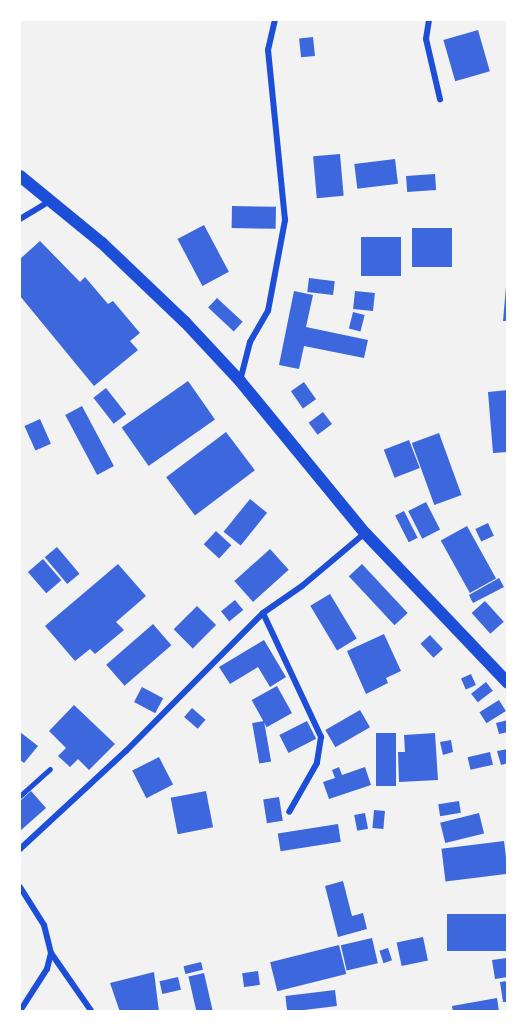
<!DOCTYPE html>
<style>
body{margin:0}
#map{position:relative;width:527px;height:1031px;overflow:hidden;background:#f2f2f2;font-family:"Roboto Condensed",sans-serif}
div>[style]{position:absolute}
.building>*{inset:0;background:#3d67dc;transform-origin:0 0}
.service>*{height:4.5px;margin:-2.25px;padding:0 2.25px;transform-origin:2.25px;border-radius:2.25px;background:#1d4ed8}
.minor>*{height:6px;margin:-3px;padding:0 3px;transform-origin:3px;border-radius:3px;background:#1d4ed8}
.secondary>*{height:12px;margin:-6px;padding:0 6px;transform-origin:6px;border-radius:6px;background:#1d4ed8}
span{translate:-50% -50%;white-space:nowrap;text-align:center;line-height:1.15;-webkit-text-stroke:5px #fff;paint-order:stroke}
.frame{position:absolute;inset:0;border:21px solid #fff;pointer-events:none}
</style>
<div id="map">
<div class="building">
<i style="left:478px;top:30px;width:43px;height:36px;rotate:74deg"></i>
<i style="left:313px;top:37px;width:19px;height:14px;rotate:84deg"></i>
<i style="left:340px;top:154px;width:42px;height:27px;rotate:85deg"></i>
<i style="left:395px;top:159px;width:25px;height:41px;rotate:83deg"></i>
<i style="left:435px;top:174px;width:16px;height:29px;rotate:86deg"></i>
<i style="left:232px;top:206px;width:44px;height:22px;rotate:1deg"></i>
<i style="left:204px;top:225px;width:53px;height:30px;rotate:62deg"></i>
<i style="left:412px;top:228px;width:40px;height:39px"></i>
<i style="left:361px;top:237px;width:40px;height:39px"></i>
<i style="clip-path:polygon(40px 241px,80px 282px,85px 277px,108px 304px,113px 301px,140px 333px,130px 341px,138px 350px,94px 386px,20px 296px,20px 259px)"></i>
<i style="left:309px;top:278px;width:26px;height:14px;rotate:7deg"></i>
<i style="clip-path:polygon(506px 287px,508px 287px,508px 321px,503px 321px)"></i>
<i style="clip-path:polygon(294px 291px,313px 295px,306px 327px,368px 340px,364px 358px,304px 346px,299px 369px,279px 365px)"></i>
<i style="left:355px;top:291px;width:20px;height:18px;rotate:6deg"></i>
<i style="left:217px;top:298px;width:35px;height:13px;rotate:43deg"></i>
<i style="left:353px;top:312px;width:12px;height:17px;rotate:14deg"></i>
<i style="left:188px;top:381px;width:47px;height:81px;rotate:55deg"></i>
<i style="left:304px;top:382px;width:21px;height:16px;rotate:55deg"></i>
<i style="left:106px;top:388px;width:33px;height:16px;rotate:52deg"></i>
<i style="clip-path:polygon(508px 390px,508px 452px,493px 453px,488px 392px)"></i>
<i style="left:82px;top:406px;width:68px;height:19px;rotate:62deg"></i>
<i style="left:323px;top:412px;width:15px;height:18px;rotate:53deg"></i>
<i style="left:40px;top:419px;width:27px;height:17px;rotate:66deg"></i>
<i style="left:226px;top:432px;width:48px;height:75px;rotate:53deg"></i>
<i style="left:439px;top:433px;width:66px;height:29px;rotate:70deg"></i>
<i style="left:409px;top:440px;width:30px;height:27px;rotate:69deg"></i>
<i style="left:250px;top:499px;width:22px;height:42px;rotate:39deg"></i>
<i style="left:426px;top:502px;width:31px;height:20px;rotate:63deg"></i>
<i style="left:404px;top:511px;width:30px;height:10px;rotate:63deg"></i>
<i style="left:488px;top:523px;width:14px;height:14px;rotate:65deg"></i>
<i style="left:467px;top:526px;width:60px;height:30px;rotate:61deg"></i>
<i style="left:216px;top:531px;width:21px;height:18px;rotate:43deg"></i>
<i style="left:57px;top:547px;width:35px;height:16px;rotate:50deg"></i>
<i style="left:270px;top:549px;width:28px;height:48px;rotate:48deg"></i>
<i style="left:43px;top:559px;width:28px;height:20px;rotate:49deg"></i>
<i style="clip-path:polygon(118px 564px,146px 596px,116px 622px,124px 630px,95px 654px,90px 649px,75px 661px,45px 626px)"></i>
<i style="left:362px;top:564px;width:67px;height:18px;rotate:47deg"></i>
<i style="clip-path:polygon(499px 578px,504px 587px,473px 603px,469px 595px)"></i>
<i style="left:330px;top:594px;width:52px;height:23px;rotate:59deg"></i>
<i style="left:235px;top:600px;width:13px;height:18px;rotate:51deg"></i>
<i style="left:485px;top:601px;width:28px;height:18px;rotate:48deg"></i>
<i style="left:197px;top:606px;width:27px;height:33px;rotate:45deg"></i>
<i style="left:153px;top:624px;width:28px;height:62px;rotate:49deg"></i>
<i style="clip-path:polygon(384px 634px,401px 671px,386px 678px,388px 683px,366px 694px,347px 651px)"></i>
<i style="left:430px;top:635px;width:19px;height:13px;rotate:47deg"></i>
<i style="clip-path:polygon(264px 640px,286px 677px,270px 687px,258px 667px,230px 684px,219px 667px)"></i>
<i style="left:471px;top:674px;width:12px;height:11px;rotate:66deg"></i>
<i style="left:486px;top:682px;width:11px;height:19px;rotate:52deg"></i>
<i style="left:277px;top:686px;width:31px;height:29px;rotate:61deg"></i>
<i style="left:142px;top:687px;width:24px;height:17px;rotate:28deg"></i>
<i style="left:499px;top:700px;width:13px;height:23px;rotate:58deg"></i>
<i style="clip-path:polygon(74px 705px,115px 744px,89px 770px,78px 759px,70px 767px,58px 756px,66px 748px,49px 731px)"></i>
<i style="left:192px;top:708px;width:18px;height:12px;rotate:41deg"></i>
<i style="left:360px;top:710px;width:20px;height:40px;rotate:60deg"></i>
<i style="clip-path:polygon(508px 720px,508px 732px,499px 734px,496px 723px)"></i>
<i style="left:264px;top:721px;width:41px;height:12px;rotate:80deg"></i>
<i style="left:307px;top:721px;width:20px;height:31px;rotate:63deg"></i>
<i style="clip-path:polygon(20px 732px,38px 746px,24px 763px,20px 760px)"></i>
<i style="left:376px;top:733px;width:20px;height:53px"></i>
<i style="clip-path:polygon(435px 733px,438px 780px,399px 782px,398px 752px,405px 752px,404px 735px)"></i>
<i style="clip-path:polygon(451px 740px,453px 752px,443px 755px,440px 742px)"></i>
<i style="clip-path:polygon(508px 749px,508px 763px,501px 765px,497px 751px)"></i>
<i style="left:490px;top:752px;width:13px;height:23px;rotate:77deg"></i>
<i style="left:159px;top:757px;width:31px;height:30px;rotate:63deg"></i>
<i style="clip-path:polygon(339px 767px,342px 775px,365px 767px,371px 785px,329px 799px,323px 782px,335px 778px,332px 770px)"></i>
<i style="clip-path:polygon(31px 791px,46px 808px,20px 831px,20px 801px)"></i>
<i style="left:206px;top:791px;width:37px;height:36px;rotate:79deg"></i>
<i style="left:279px;top:797px;width:24px;height:16px;rotate:81deg"></i>
<i style="left:459px;top:801px;width:12px;height:21px;rotate:81deg"></i>
<i style="left:374px;top:810px;width:11px;height:18px;rotate:5deg"></i>
<i style="left:365px;top:813px;width:16px;height:11px;rotate:79deg"></i>
<i style="left:479px;top:813px;width:21px;height:40px;rotate:76deg"></i>
<i style="left:338px;top:824px;width:18px;height:61px;rotate:81deg"></i>
<i style="left:504px;top:841px;width:33px;height:63px;rotate:83deg"></i>
<i style="clip-path:polygon(343px 881px,352px 916px,363px 913px,367px 929px,338px 937px,325px 886px)"></i>
<i style="left:508px;top:914px;width:37px;height:61px;rotate:90deg"></i>
<i style="left:423px;top:937px;width:24px;height:27px;rotate:78deg"></i>
<i style="left:372px;top:938px;width:26px;height:32px;rotate:77deg"></i>
<i style="left:339px;top:945px;width:30px;height:71px;rotate:76deg"></i>
<i style="left:388px;top:948px;width:13px;height:9px;rotate:72deg"></i>
<i style="clip-path:polygon(507px 958px,508px 977px,495px 979px,492px 960px)"></i>
<i style="left:201px;top:962px;width:8px;height:18px;rotate:76deg"></i>
<i style="left:258px;top:971px;width:14px;height:16px;rotate:82deg"></i>
<i style="clip-path:polygon(154px 972px,159px 1012px,120px 1012px,110px 983px)"></i>
<i style="left:204px;top:973px;width:40px;height:16px;rotate:77deg"></i>
<i style="left:178px;top:977px;width:13px;height:19px;rotate:77deg"></i>
<i style="clip-path:polygon(508px 981px,508px 1002px,503px 1002px,500px 982px)"></i>
<i style="left:335px;top:990px;width:16px;height:50px;rotate:83deg"></i>
<i style="clip-path:polygon(497px 998px,499px 1012px,453px 1012px,452px 1006px)"></i>
</div>
<div class="service">
<i style="left:20px;top:796px;width:40px;rotate:-42deg"></i>
</div>
<div class="minor">
<i style="left:429px;top:20px;width:19px;rotate:99deg"></i>
<i style="left:426px;top:39px;width:62px;rotate:76.9deg"></i>
<i style="left:20px;top:219px;width:35px;rotate:-31deg"></i>
<i style="left:240px;top:381px;width:40px;rotate:-75.6deg"></i>
<i style="left:250px;top:342px;width:36px;rotate:-60deg"></i>
<i style="left:268px;top:311px;width:93px;rotate:-79.4deg"></i>
<i style="left:285px;top:220px;width:171px;rotate:-95.7deg"></i>
<i style="left:268px;top:50px;width:31px;rotate:-77deg"></i>
<i style="left:263px;top:613px;width:137px;rotate:64.9deg"></i>
<i style="left:321px;top:737px;width:26px;rotate:99deg"></i>
<i style="left:317px;top:763px;width:56px;rotate:119.7deg"></i>
<i style="left:20px;top:849px;width:144px;rotate:-42.8deg"></i>
<i style="left:126px;top:751px;width:194px;rotate:-45.2deg"></i>
<i style="left:263px;top:613px;width:47px;rotate:-34.7deg"></i>
<i style="left:302px;top:586px;width:82px;rotate:-40.1deg"></i>
<i style="left:20px;top:887px;width:45px;rotate:57.7deg"></i>
<i style="left:44px;top:925px;width:29px;rotate:76deg"></i>
<i style="left:51px;top:953px;width:72px;rotate:55.2deg"></i>
<i style="left:20px;top:1011px;width:50px;rotate:-57.3deg"></i>
<i style="left:47px;top:969px;width:16px;rotate:-76deg"></i>
</div>
<div class="secondary">
<i style="left:20px;top:176px;width:106px;rotate:39.3deg"></i>
<i style="left:102px;top:243px;width:115px;rotate:43.6deg"></i>
<i style="left:185px;top:322px;width:81px;rotate:47deg"></i>
<i style="left:240px;top:381px;width:197px;rotate:50.6deg"></i>
<i style="left:365px;top:533px;width:207px;rotate:46.4deg"></i>
</div>
<div class="frame"></div>
</div>
